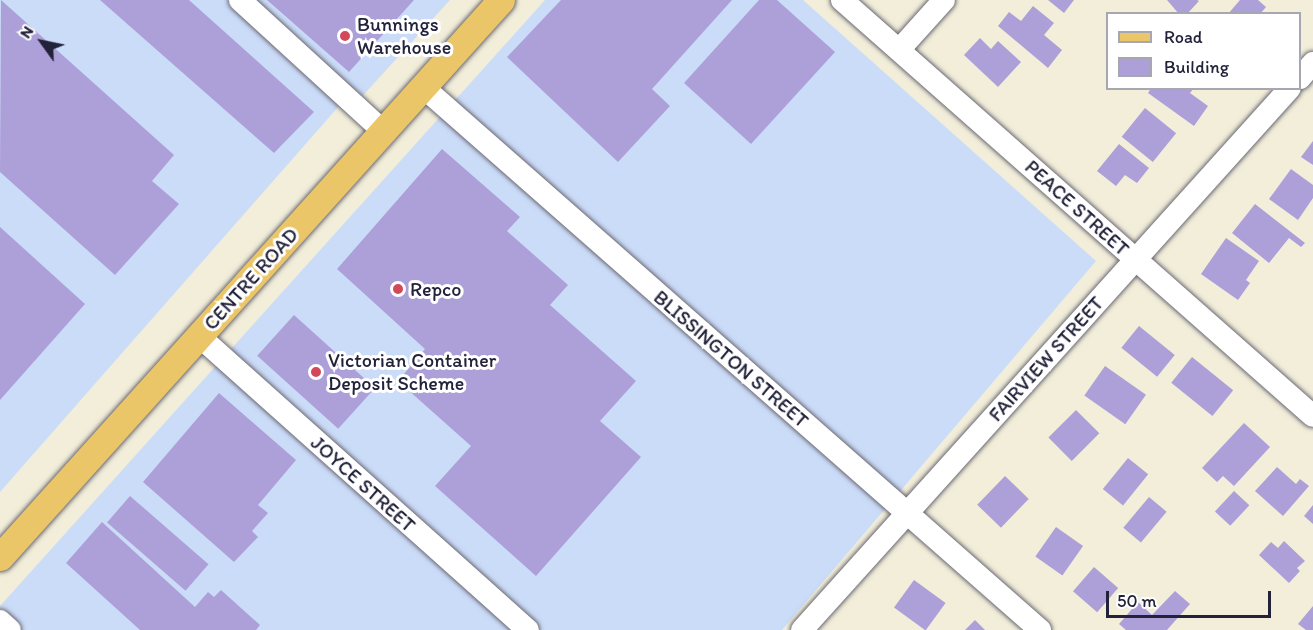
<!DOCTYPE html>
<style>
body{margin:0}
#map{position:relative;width:1313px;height:630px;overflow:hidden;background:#f2eeda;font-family:Itim,sans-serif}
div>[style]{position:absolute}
.built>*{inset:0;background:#cbdcf9}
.building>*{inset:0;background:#ada0d8;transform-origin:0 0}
.roads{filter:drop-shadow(0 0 2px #6b6973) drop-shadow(0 0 2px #6b6973)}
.minor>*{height:22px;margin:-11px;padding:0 11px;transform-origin:11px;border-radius:11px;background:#fff}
.major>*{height:27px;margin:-13.5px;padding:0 13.5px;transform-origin:13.5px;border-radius:13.5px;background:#ebc669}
.dots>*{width:16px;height:16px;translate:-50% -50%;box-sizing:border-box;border:3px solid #fff;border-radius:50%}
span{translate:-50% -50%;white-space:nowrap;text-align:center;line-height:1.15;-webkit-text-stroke:6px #fff;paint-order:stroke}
.poi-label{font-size:20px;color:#22223b}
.left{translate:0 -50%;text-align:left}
.street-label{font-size:20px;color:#22223b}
.legend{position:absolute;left:1106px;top:12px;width:195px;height:78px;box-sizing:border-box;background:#fff;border:2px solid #a7a7b1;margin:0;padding:8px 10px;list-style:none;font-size:18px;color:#22223b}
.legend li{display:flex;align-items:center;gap:12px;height:30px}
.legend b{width:30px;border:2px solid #a7a7b1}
.north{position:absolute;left:12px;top:12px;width:60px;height:60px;-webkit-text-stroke:4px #fff;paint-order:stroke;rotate:303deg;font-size:16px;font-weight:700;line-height:24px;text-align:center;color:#22223b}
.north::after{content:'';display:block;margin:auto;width:21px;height:27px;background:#22223b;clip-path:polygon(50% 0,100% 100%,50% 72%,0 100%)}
.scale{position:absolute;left:1106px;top:591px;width:165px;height:27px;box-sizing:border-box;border:3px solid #22223b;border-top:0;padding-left:8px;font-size:18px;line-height:21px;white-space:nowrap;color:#22223b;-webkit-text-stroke:4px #fff;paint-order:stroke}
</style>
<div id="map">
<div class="built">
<i style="clip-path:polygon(0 0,450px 0,347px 113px,339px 106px,0 492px)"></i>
<i style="clip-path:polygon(545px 0,803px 0,1096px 261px,782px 630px,0 630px,0 606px)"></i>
</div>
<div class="building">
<i style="clip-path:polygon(1px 0,174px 155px,152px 181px,179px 204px,115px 275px,0 172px)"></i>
<i style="clip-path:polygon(100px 0,189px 0,314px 112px,274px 153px)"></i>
<i style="clip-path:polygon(267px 0,414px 0,349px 72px)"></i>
<i style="clip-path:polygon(561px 0,732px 0,652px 89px,670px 106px,618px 162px,507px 57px)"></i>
<i style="clip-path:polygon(759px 0,777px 0,835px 52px,751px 144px,684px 83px)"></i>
<i style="clip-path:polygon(1048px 0,1074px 0,1064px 13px)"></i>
<i style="clip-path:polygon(1167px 0,1197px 0,1199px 1px,1187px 14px,1179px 14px)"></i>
<i style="clip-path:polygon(1240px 0,1258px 0,1266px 7px,1260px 14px,1228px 14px)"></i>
<i style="clip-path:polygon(1033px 6px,1054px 23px,1044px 35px,1062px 50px,1048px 68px,998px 26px,1009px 12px,1021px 21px)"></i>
<i style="clip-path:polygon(980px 38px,991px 49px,998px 41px,1021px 62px,998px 87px,964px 55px)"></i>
<i style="clip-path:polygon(1151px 88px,1194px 88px,1190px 93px,1208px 106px,1194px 126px,1148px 93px)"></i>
<i style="left:1145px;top:108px;width:40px;height:37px;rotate:39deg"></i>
<i style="clip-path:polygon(1313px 141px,1313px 165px,1301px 157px)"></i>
<i style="clip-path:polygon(1119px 144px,1149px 168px,1137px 183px,1125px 175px,1116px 186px,1097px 171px)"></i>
<i style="clip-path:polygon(442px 149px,520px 217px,507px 231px,568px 285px,550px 305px,636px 381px,600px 421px,641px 457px,536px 576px,435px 486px,471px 446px,398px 381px,425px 349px,337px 269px)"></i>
<i style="clip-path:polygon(1291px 169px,1313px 185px,1313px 198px,1298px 220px,1269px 199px)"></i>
<i style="clip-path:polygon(1255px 204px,1305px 243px,1301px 247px,1289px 238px,1269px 263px,1232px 233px)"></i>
<i style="clip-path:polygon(0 227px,85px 304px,0 400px)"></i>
<i style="clip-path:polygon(1226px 238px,1259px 261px,1246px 280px,1250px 283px,1238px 300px,1201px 274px)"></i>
<i style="left:294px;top:315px;width:109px;height:55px;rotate:42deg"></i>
<i style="left:1139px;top:326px;width:46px;height:28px;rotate:39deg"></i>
<i style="left:1192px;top:357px;width:53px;height:33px;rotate:39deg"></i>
<i style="left:1105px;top:366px;width:50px;height:36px;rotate:35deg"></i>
<i style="clip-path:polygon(219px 393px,296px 460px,258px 505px,268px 513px,252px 531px,258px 537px,234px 562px,143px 482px)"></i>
<i style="left:1076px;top:410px;width:33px;height:39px;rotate:45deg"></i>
<i style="clip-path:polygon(1244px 423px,1270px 447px,1234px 486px,1223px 476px,1217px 482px,1202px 468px)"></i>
<i style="left:1128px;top:458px;width:26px;height:40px;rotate:39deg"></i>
<i style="clip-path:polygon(1277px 467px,1296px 484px,1300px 479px,1309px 486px,1283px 516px,1255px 491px)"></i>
<i style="left:1005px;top:476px;width:33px;height:40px;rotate:44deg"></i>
<i style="left:1234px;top:491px;width:21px;height:28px;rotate:43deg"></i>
<i style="left:130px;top:496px;width:104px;height:35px;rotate:41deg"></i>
<i style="left:1149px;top:497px;width:23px;height:40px;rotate:40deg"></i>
<i style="clip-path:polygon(1313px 505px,1313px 524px,1304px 516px)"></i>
<i style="clip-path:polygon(102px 522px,195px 607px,208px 592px,214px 597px,221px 590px,260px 625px,256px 630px,140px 630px,66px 563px)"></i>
<i style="left:1056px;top:527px;width:33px;height:36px;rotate:35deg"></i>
<i style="clip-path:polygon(1284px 541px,1305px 561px,1297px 568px,1300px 571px,1289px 583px,1259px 555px,1271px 542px,1278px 548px)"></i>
<i style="left:1094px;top:567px;width:32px;height:32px;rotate:41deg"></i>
<i style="left:914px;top:580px;width:39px;height:34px;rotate:36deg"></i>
<i style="clip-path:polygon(1175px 591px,1190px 604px,1167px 630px,1126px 630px,1119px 624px,1138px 602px,1152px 615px)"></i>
<i style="clip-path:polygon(1313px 606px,1313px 630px,1306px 630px,1298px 624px)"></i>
<i style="clip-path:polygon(975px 620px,985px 630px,965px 630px)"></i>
</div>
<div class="roads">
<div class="minor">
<i style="left:240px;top:0;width:195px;rotate:42.5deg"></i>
<i style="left:842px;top:0;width:628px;rotate:41.45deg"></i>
<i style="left:899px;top:50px;width:67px;rotate:-48deg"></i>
<i style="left:1300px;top:78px;width:20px;rotate:-49deg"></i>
<i style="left:423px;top:87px;width:822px;rotate:41.35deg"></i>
<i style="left:199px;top:336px;width:441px;rotate:41.8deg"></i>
<i style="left:0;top:621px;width:13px;rotate:42deg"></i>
<i style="left:802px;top:630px;width:729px;rotate:-48deg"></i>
</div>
<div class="major">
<i style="left:0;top:557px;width:749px;rotate:-48.03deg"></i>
</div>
</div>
<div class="dots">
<i style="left:345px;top:36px;background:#d1495b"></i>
<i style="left:398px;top:289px;background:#d1495b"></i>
<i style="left:316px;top:372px;background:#d1495b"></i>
</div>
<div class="poi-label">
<span class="left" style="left:357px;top:36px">Bunnings<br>Warehouse</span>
<span class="left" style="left:410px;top:289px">Repco</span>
<span class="left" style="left:328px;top:372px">Victorian Container<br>Deposit Scheme</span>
</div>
<div class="street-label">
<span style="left:1077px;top:208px;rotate:42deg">PEACE STREET</span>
<span style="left:251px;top:279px;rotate:-48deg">CENTRE ROAD</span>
<span style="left:731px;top:359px;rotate:41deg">BLISSINGTON STREET</span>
<span style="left:1046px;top:359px;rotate:-48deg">FAIRVIEW STREET</span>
<span style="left:363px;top:484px;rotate:42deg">JOYCE STREET</span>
</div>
<ul class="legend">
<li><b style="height:8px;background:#ebc669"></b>Road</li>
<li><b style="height:16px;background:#ada0d8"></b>Building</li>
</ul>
<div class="north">N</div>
<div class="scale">50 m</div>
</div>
